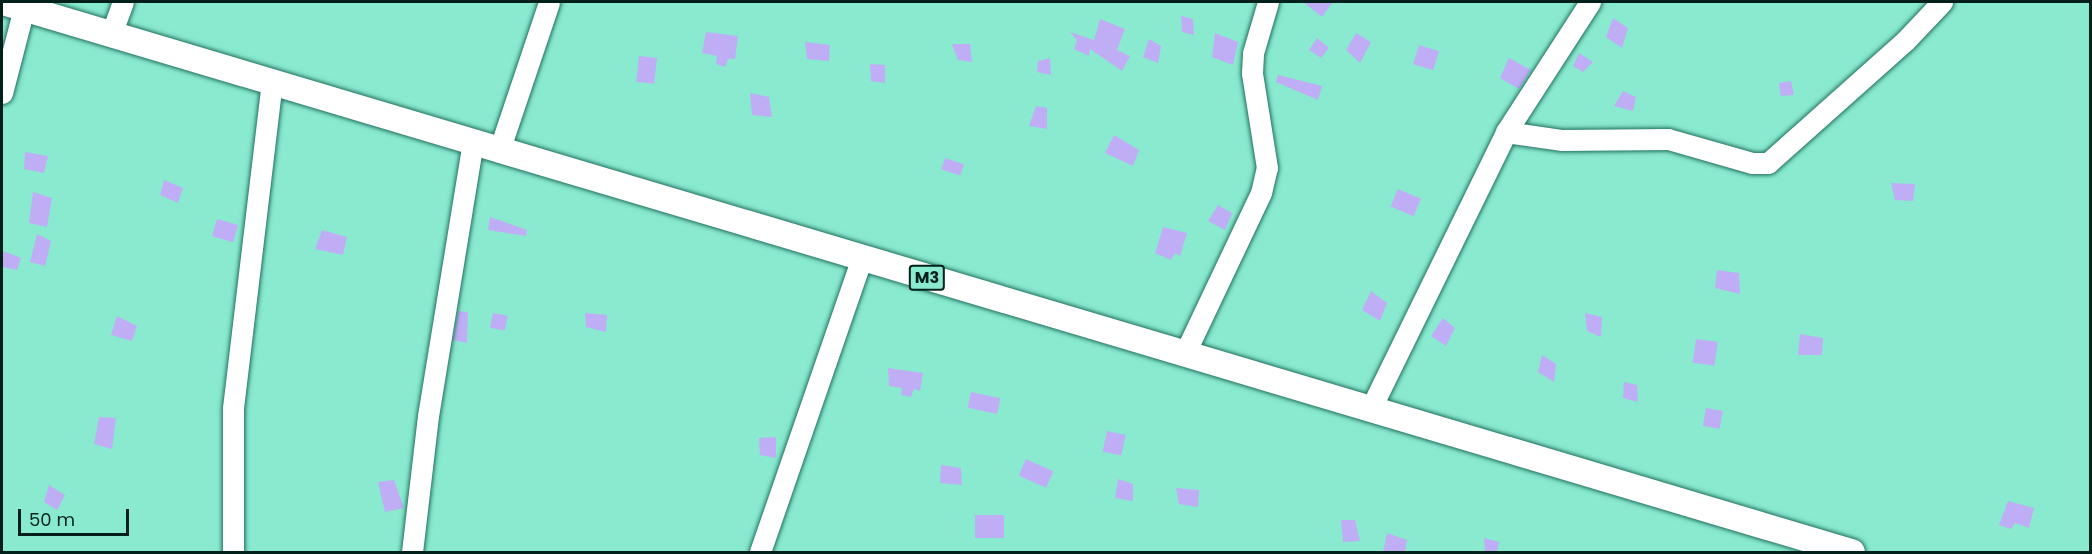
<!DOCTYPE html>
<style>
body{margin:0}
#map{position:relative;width:2092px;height:554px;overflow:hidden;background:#89ead0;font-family:Poppins,sans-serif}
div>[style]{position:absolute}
.building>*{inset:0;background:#bfaef5;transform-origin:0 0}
.roads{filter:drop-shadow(0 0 2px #23715f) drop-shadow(0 0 2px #23715f)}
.minor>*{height:21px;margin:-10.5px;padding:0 10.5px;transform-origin:10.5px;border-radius:10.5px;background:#fff}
.major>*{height:26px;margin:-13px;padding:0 13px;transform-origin:13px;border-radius:13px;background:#fff}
span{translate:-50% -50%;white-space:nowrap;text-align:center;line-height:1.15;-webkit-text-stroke:6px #89ead0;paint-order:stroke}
.shield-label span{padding:2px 4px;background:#89ead0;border:2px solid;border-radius:4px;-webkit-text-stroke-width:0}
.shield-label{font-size:16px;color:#012019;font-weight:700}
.frame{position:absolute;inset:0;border:3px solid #012019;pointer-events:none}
.scale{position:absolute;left:18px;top:509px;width:111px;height:27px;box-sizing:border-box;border:3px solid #012019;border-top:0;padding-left:8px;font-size:18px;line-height:21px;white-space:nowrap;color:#012019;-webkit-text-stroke:4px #89ead0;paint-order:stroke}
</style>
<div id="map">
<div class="building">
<i style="clip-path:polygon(1303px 2px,1333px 2px,1322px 17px)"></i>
<i style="clip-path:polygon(1181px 16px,1193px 19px,1194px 35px,1182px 32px)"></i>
<i style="clip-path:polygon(1613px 18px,1628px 28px,1622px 48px,1606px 37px)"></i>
<i style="clip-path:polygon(1100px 19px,1125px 29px,1117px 50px,1130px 56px,1122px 71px,1090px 49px,1089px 56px,1074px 49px,1077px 40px,1070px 32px,1094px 40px)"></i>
<i style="clip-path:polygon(706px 32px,738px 36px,735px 59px,728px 59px,725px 67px,716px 64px,717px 56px,702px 53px)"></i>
<i style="clip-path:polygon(1215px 33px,1238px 42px,1233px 65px,1212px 57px)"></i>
<i style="clip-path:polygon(1356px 33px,1371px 42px,1360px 63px,1346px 50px)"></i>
<i style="clip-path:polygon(1317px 38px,1329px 48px,1321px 58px,1309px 50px)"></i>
<i style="clip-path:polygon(1149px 39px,1161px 46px,1158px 63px,1143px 57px)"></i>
<i style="clip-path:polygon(805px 42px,830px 45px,829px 61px,807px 59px)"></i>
<i style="clip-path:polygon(952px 44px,970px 44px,972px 62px,958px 60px)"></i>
<i style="left:1419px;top:45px;width:21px;height:20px;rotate:17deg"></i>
<i style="clip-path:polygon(1579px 53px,1593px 62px,1583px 72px,1573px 66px)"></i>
<i style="left:639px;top:56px;width:18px;height:26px;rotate:6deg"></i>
<i style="clip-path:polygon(1050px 58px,1051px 75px,1037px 72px,1038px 61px)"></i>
<i style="clip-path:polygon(1509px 58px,1531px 70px,1519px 89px,1500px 78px)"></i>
<i style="clip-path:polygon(870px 64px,885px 65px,885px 83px,871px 81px)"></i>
<i style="clip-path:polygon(1278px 75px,1322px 86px,1318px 100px,1276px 82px)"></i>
<i style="clip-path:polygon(1791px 81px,1794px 95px,1781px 96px,1779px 83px)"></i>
<i style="clip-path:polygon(1623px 91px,1636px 97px,1633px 111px,1614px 106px)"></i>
<i style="clip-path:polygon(750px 93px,769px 97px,772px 117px,752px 115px)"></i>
<i style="clip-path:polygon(1036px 106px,1047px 108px,1047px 129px,1029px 126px)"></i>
<i style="clip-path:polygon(1114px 135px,1139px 150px,1133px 166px,1105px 153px)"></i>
<i style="clip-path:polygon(25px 152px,48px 156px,44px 173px,24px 169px)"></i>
<i style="left:945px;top:158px;width:20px;height:12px;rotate:18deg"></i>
<i style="clip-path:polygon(164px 180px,183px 188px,178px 203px,160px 195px)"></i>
<i style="clip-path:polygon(1891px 183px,1915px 184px,1913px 201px,1895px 200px)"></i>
<i style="left:1398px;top:189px;width:25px;height:19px;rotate:23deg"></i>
<i style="clip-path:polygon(33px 192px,52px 198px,47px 227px,29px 223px)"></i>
<i style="clip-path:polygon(1218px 205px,1232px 213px,1225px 230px,1208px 221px)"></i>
<i style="clip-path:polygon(490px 217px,527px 230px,526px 236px,488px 230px)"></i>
<i style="left:217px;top:219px;width:22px;height:18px;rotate:16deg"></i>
<i style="clip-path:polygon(1163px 227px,1187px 233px,1180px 256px,1175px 253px,1171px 260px,1155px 253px)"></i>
<i style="clip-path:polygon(322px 230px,347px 237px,343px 255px,315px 249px)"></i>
<i style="clip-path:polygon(37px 234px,51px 241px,45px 266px,30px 262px)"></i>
<i style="clip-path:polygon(3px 251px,21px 258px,17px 270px,2px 267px)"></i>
<i style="clip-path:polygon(1717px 270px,1739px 273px,1740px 294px,1715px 288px)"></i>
<i style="clip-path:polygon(1371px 291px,1387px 303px,1380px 321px,1362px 310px)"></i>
<i style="clip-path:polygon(458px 311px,468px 312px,467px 343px,453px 340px)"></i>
<i style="left:493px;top:313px;width:15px;height:15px;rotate:11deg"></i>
<i style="clip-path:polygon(585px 313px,607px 315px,606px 332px,586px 327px)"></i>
<i style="clip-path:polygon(1585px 313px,1602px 317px,1601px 337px,1587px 331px)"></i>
<i style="clip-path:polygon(117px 316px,137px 326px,132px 341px,111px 335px)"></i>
<i style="clip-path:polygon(1443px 318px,1455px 328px,1446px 346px,1431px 336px)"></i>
<i style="clip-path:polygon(1800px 334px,1823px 338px,1822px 355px,1798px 355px)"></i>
<i style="left:1696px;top:339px;width:22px;height:24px;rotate:8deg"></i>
<i style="clip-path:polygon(1542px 355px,1556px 364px,1554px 382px,1538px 372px)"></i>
<i style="clip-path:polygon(888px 368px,923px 373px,920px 391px,914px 389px,911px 397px,901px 395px,902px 388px,889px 386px)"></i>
<i style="clip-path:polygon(1624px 382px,1637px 385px,1638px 402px,1623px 398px)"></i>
<i style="left:971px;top:392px;width:30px;height:16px;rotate:12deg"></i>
<i style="left:1706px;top:408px;width:17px;height:18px;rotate:10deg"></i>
<i style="clip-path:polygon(99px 417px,116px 418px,112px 449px,94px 444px)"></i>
<i style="left:1107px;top:431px;width:19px;height:21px;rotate:12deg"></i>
<i style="clip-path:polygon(776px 437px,776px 458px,760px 455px,759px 438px)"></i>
<i style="left:1026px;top:459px;width:30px;height:18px;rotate:24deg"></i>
<i style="clip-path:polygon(941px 465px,961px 468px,962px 485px,940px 483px)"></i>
<i style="clip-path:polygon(1118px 479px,1133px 484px,1133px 501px,1115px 498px)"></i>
<i style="clip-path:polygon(394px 480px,404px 508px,385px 512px,378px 482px)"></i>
<i style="clip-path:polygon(49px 485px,65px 495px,57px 510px,44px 502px)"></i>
<i style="clip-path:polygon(1176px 488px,1199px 490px,1198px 507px,1179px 504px)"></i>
<i style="clip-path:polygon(2008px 501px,2034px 508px,2029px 528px,2015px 523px,2011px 529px,1999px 525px)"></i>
<i style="left:975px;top:515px;width:29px;height:23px"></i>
<i style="clip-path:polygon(1341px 520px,1355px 520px,1360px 541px,1343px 542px)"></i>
<i style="clip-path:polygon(1387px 533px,1407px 540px,1405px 552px,1383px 552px)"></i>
<i style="clip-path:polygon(1484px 538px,1499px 542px,1497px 552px,1485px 552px)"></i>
</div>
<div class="roads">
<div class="minor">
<i style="left:112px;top:32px;width:32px;rotate:-70deg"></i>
<i style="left:2px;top:93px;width:88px;rotate:-75.5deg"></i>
<i style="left:1506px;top:132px;width:57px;rotate:8.1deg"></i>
<i style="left:1562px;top:140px;width:106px;rotate:-0.5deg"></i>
<i style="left:1668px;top:139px;width:87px;rotate:15.9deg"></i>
<i style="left:1752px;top:163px;width:16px"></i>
<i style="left:1768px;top:163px;width:183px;rotate:-41.7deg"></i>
<i style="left:1905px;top:41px;width:54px;rotate:-46.5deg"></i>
<i style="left:500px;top:148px;width:154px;rotate:-71.4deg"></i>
<i style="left:1184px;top:355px;width:179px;rotate:-64.6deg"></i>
<i style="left:1261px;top:193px;width:26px;rotate:-77deg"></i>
<i style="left:1267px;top:168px;width:96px;rotate:-99deg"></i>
<i style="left:1252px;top:73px;width:20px;rotate:-87deg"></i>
<i style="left:1253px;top:53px;width:53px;rotate:-73.6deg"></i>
<i style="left:1370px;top:410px;width:309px;rotate:-63.9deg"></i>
<i style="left:1506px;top:132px;width:155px;rotate:-57.1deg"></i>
<i style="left:233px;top:552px;width:144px;rotate:-90deg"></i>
<i style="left:233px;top:408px;width:330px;rotate:-83.2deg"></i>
<i style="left:412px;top:552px;width:137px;rotate:-83.3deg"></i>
<i style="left:428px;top:416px;width:279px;rotate:-80.7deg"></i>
<i style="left:760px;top:552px;width:311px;rotate:-70.9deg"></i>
</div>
<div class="major">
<i style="left:3px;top:2px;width:1929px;rotate:16.57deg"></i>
</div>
</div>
<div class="shield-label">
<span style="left:927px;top:278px">M3</span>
</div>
<div class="frame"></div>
<div class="scale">50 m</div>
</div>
